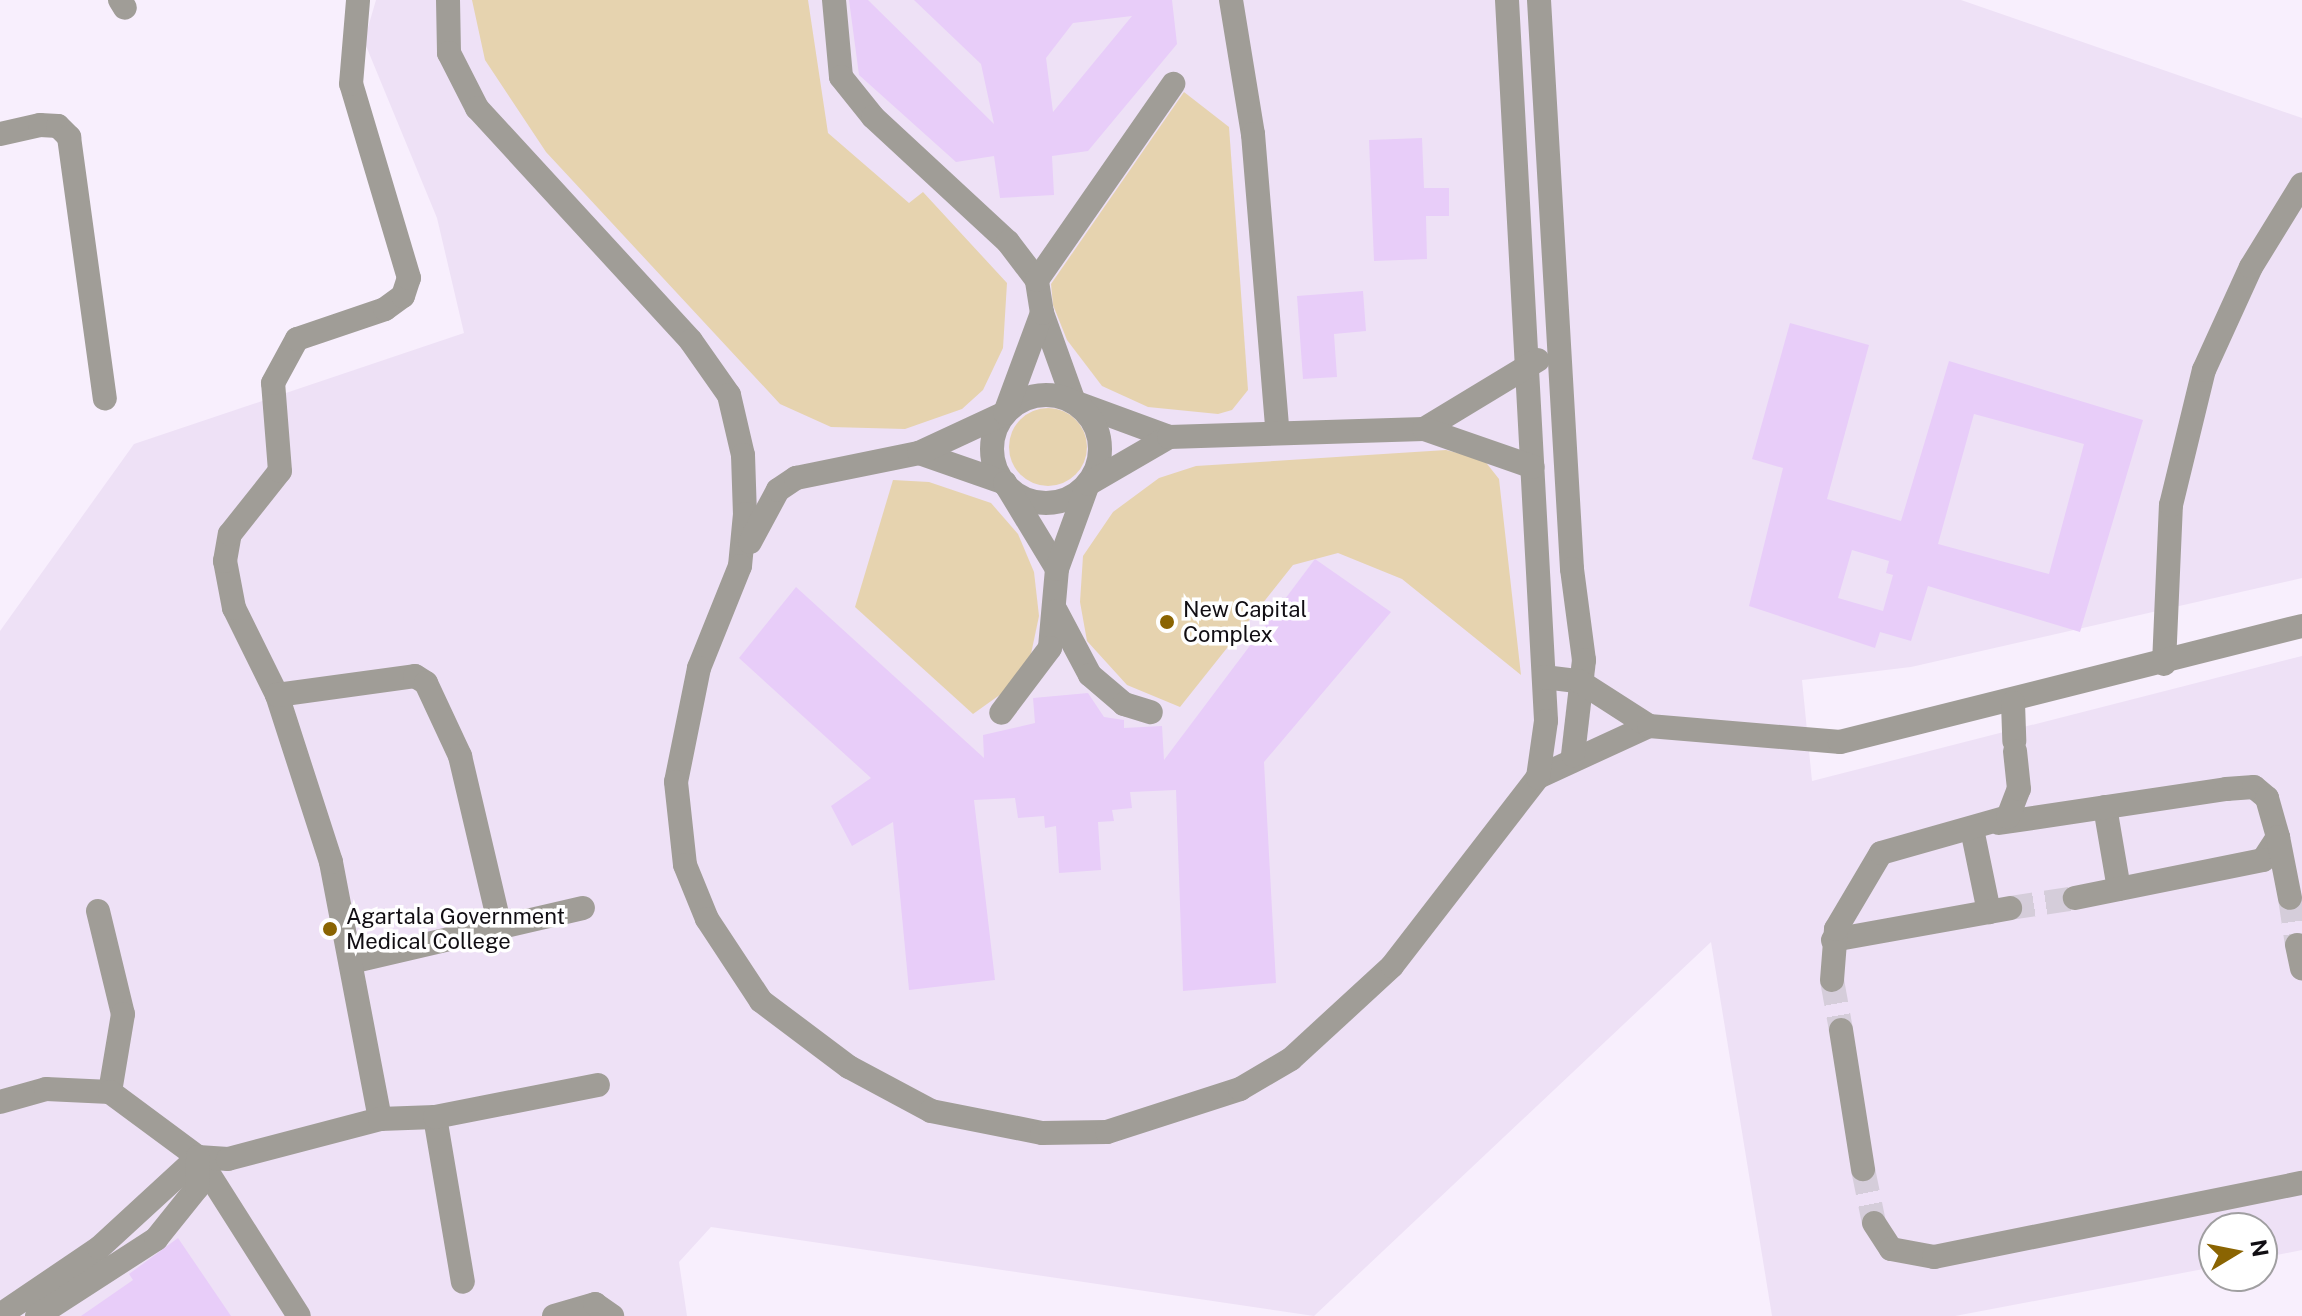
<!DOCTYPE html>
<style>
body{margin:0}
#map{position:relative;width:2302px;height:1316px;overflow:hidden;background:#f8effd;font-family:"Public Sans",sans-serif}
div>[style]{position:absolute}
.built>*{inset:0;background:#eee1f6}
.green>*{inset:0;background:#e6d3af}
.round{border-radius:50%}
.building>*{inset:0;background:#e8cdf9}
.minor-tunnel>*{height:24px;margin-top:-12px;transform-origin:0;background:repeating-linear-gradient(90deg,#d5cdda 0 24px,transparent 0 36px)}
.minor>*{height:24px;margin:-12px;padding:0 12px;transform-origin:12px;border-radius:12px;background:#a09d97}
.minor>.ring{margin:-12px;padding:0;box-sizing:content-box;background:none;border:24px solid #a09d97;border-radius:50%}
.dots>*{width:22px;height:22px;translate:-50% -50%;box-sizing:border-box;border:4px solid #fff;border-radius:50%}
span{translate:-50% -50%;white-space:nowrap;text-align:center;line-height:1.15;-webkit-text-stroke:7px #fff;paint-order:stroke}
.poi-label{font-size:22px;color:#110e13}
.left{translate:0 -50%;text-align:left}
.north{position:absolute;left:2198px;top:1212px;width:80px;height:80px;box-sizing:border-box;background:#fff;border:2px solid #a09fa1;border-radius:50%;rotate:80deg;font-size:22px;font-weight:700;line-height:32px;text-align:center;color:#110e13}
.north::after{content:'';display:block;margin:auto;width:28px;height:36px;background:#8a6402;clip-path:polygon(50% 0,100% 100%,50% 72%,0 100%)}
</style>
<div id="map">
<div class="built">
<i style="clip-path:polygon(376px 0,1961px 0,2302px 118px,2302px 578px,1911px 667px,1802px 680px,1812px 781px,2302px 656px,2302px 1250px,2262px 1258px,2262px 1228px,2214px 1228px,2214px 1267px,1955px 1316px,1772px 1316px,1711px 942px,1314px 1316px,711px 1227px,679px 1262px,687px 1316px,0 1316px,0 631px,134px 444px,464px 333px,437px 218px,364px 41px)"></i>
</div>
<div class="green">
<i style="clip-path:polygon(472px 0,808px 0,828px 133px,909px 203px,923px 192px,1007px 283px,1003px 348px,983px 390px,962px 409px,905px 429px,831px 427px,780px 404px,546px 152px,485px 60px)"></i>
<i style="clip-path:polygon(1184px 92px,1229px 127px,1248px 390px,1232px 410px,1218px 414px,1148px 407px,1102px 386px,1067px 340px,1053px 305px,1051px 284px)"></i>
<i class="round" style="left:1009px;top:408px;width:78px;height:78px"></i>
<i style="clip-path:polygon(1446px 450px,1484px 460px,1499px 479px,1521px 675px,1402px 579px,1338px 553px,1293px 565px,1180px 707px,1127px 685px,1087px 641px,1080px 602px,1083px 556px,1113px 512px,1159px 478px,1196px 466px)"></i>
<i style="clip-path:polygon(893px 480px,929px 482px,991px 503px,1018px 534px,1034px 572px,1039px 616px,1031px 654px,1008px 689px,973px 714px,855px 607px)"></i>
</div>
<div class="building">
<i style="clip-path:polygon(evenodd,849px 0,868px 0,994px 124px,981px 64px,914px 0,1172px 0,1177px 44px,1088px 151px,1052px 156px,1054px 195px,1000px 198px,994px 156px,956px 162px,859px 75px,849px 0,1132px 16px,1053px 112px,1046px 58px,1073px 23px,1132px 16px)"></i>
<i style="clip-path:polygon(1422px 138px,1424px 188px,1449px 188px,1449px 216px,1426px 216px,1427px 259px,1374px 261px,1369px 140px)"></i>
<i style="clip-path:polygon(1363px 291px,1366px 331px,1334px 334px,1337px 377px,1303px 379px,1297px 296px)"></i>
<i style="clip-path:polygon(evenodd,1790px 323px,1869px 345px,1827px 499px,1901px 521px,1949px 361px,2143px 420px,2080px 632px,1928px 586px,1911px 641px,1880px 632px,1875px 648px,1749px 606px,1783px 468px,1752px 459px,1790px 323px,1974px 414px,2084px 444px,2049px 574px,1938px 544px,1974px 414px,1790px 323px,1852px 550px,1889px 561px,1886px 573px,1893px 575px,1883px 611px,1838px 598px,1852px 550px)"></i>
<i style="clip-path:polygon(1315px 559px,1391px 612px,1264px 762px,1276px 983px,1183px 991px,1176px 790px,1130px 792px,1132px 808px,1112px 810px,1114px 821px,1098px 822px,1101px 870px,1059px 873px,1056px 826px,1045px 828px,1044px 816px,1018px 818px,1015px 798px,974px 800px,995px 980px,909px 990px,893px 822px,852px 846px,831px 806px,871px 778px,739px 658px,796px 587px,984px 758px,983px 735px,1035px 723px,1033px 698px,1088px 693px,1104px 717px,1124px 720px,1124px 728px,1162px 726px,1164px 760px)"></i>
<i style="clip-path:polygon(178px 1238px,231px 1316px,81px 1316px,133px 1280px,129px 1274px)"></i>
</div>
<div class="minor-tunnel">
<i style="left:2290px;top:898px;width:48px;rotate:81.5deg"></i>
<i style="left:2010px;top:908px;width:66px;rotate:-8.7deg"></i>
<i style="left:1832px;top:980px;width:51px;rotate:79.8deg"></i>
<i style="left:1863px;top:1169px;width:55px;rotate:78.5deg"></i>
</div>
<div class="minor">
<i style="left:120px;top:0;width:9px;rotate:58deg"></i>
<i style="left:448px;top:0;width:53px;rotate:88.9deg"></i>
<i style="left:449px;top:53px;width:62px;rotate:63deg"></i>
<i style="left:477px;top:108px;width:316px;rotate:47.4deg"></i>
<i style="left:691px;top:341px;width:66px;rotate:54.9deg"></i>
<i style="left:729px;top:395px;width:62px;rotate:76.9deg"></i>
<i style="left:743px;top:455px;width:59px;rotate:88.1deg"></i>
<i style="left:745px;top:514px;width:52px;rotate:95.5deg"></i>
<i style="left:740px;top:566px;width:110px;rotate:111.9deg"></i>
<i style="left:699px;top:668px;width:116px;rotate:101.4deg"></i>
<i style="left:676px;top:782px;width:83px;rotate:83.8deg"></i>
<i style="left:685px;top:865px;width:58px;rotate:67.8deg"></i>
<i style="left:707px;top:919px;width:98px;rotate:56.6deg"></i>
<i style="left:761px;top:1001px;width:110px;rotate:36.9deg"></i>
<i style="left:849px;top:1067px;width:93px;rotate:28.2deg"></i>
<i style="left:931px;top:1111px;width:113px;rotate:11.2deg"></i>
<i style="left:1042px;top:1133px;width:65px;rotate:-0.9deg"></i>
<i style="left:1107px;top:1132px;width:140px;rotate:-17.9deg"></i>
<i style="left:1240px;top:1089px;width:59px;rotate:-30.5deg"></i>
<i style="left:1291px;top:1059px;width:137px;rotate:-42.6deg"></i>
<i style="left:1392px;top:966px;width:239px;rotate:-52.3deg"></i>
<i style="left:1538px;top:777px;width:122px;rotate:-24.7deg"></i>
<i style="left:834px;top:0;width:77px;rotate:84.8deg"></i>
<i style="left:841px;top:77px;width:51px;rotate:51.3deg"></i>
<i style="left:873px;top:117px;width:184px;rotate:42.8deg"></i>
<i style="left:1008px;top:242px;width:48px;rotate:52.7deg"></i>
<i style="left:1231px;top:0;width:136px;rotate:80.7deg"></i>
<i style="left:1253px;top:134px;width:296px;rotate:85.3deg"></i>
<i style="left:1507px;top:0;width:722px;rotate:86.9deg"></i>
<i style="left:1546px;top:721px;width:57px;rotate:98.1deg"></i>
<i style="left:1539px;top:0;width:570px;rotate:86.68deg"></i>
<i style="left:1572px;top:569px;width:92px;rotate:82.5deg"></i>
<i style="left:1584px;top:660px;width:96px;rotate:96.6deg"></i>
<i style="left:0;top:134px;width:41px;rotate:-12.7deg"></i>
<i style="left:40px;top:125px;width:18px;rotate:3deg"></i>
<i style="left:58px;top:126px;width:16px;rotate:45deg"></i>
<i style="left:69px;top:137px;width:264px;rotate:82.2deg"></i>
<i style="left:1042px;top:313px;width:95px;rotate:70.2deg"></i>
<i style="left:1074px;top:402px;width:101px;rotate:20.2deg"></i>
<i class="ring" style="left:992px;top:395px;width:84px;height:84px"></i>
<i style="left:1424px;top:429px;width:133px;rotate:-31.2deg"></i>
<i style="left:919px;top:453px;width:91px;rotate:19.2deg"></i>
<i style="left:1005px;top:483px;width:100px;rotate:58.8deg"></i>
<i style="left:1057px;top:569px;width:79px;rotate:95.1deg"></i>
<i style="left:1050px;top:648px;width:81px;rotate:127deg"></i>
<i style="left:750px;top:542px;width:59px;rotate:-61.7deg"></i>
<i style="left:778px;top:490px;width:22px;rotate:-34deg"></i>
<i style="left:796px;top:478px;width:126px;rotate:-11.5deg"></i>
<i style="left:919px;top:453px;width:95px;rotate:-24.9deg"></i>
<i style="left:1005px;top:413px;width:107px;rotate:-69.7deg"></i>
<i style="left:1042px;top:313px;width:33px;rotate:-99deg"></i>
<i style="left:1037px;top:280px;width:239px;rotate:-55.2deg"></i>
<i style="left:1057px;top:569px;width:90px;rotate:-70deg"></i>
<i style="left:1088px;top:484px;width:94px;rotate:-30.1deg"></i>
<i style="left:1169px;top:437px;width:255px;rotate:-1.8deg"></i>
<i style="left:1424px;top:429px;width:115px;rotate:19.2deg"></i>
<i style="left:1056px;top:611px;width:72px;rotate:62deg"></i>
<i style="left:1090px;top:675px;width:45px;rotate:40.5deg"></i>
<i style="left:1124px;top:704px;width:28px;rotate:17deg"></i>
<i style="left:2164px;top:664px;width:159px;rotate:-87.5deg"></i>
<i style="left:2171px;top:505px;width:139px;rotate:-76.3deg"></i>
<i style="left:2204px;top:370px;width:113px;rotate:-65.5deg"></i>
<i style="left:2251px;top:267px;width:97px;rotate:-58.4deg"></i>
<i style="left:1544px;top:677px;width:35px;rotate:7deg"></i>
<i style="left:1579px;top:681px;width:83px;rotate:32.7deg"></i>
<i style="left:1649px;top:726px;width:192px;rotate:4.8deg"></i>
<i style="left:1840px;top:742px;width:476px;rotate:-14.1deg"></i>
<i style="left:277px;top:695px;width:97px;rotate:-116.3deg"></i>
<i style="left:234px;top:608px;width:48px;rotate:-100.8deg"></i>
<i style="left:225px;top:561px;width:27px;rotate:-80deg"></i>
<i style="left:230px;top:534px;width:80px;rotate:-51.6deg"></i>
<i style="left:280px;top:471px;width:88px;rotate:-94.5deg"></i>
<i style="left:273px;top:383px;width:50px;rotate:-61.4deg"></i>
<i style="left:297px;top:339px;width:93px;rotate:-18.8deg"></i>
<i style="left:385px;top:309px;width:22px;rotate:-36deg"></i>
<i style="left:403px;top:296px;width:19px;rotate:-72deg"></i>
<i style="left:409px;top:278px;width:202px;rotate:-106.6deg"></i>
<i style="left:351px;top:84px;width:84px;rotate:-85.2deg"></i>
<i style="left:2013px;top:703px;width:38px;rotate:88deg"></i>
<i style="left:2105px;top:807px;width:83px;rotate:80.3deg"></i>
<i style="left:1999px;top:823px;width:230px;rotate:-8.5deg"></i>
<i style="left:2226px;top:789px;width:28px;rotate:-4deg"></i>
<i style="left:2254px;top:787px;width:17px;rotate:40deg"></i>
<i style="left:2267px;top:798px;width:41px;rotate:74.2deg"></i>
<i style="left:2278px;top:837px;width:27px;rotate:123deg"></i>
<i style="left:2263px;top:860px;width:192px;rotate:168.6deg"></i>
<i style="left:1972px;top:829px;width:85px;rotate:78.4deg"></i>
<i style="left:2278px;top:837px;width:62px;rotate:78.9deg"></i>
<i style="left:98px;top:911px;width:106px;rotate:76.4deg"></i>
<i style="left:123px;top:1014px;width:79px;rotate:99.5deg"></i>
<i style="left:1833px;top:940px;width:180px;rotate:-10.2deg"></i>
<i style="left:2297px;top:945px;width:24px;rotate:78deg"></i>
<i style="left:355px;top:961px;width:234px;rotate:-13.1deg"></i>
<i style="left:1832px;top:980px;width:51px;rotate:-85.5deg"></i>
<i style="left:1836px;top:929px;width:88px;rotate:-59.4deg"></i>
<i style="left:1881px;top:853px;width:132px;rotate:-15.8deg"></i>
<i style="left:2008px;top:817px;width:30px;rotate:-69deg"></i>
<i style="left:2019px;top:789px;width:38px;rotate:-96deg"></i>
<i style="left:1841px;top:1030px;width:141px;rotate:81deg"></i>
<i style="left:0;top:1102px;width:48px;rotate:-15.8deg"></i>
<i style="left:46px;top:1089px;width:64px;rotate:2.7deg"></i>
<i style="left:110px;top:1092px;width:109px;rotate:36.5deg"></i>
<i style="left:198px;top:1157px;width:188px;rotate:57.6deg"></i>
<i style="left:435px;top:1117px;width:167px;rotate:80.4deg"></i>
<i style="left:380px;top:1119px;width:262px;rotate:-100.8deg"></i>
<i style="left:331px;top:862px;width:176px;rotate:-107.9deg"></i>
<i style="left:277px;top:695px;width:139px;rotate:-7.8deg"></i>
<i style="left:415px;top:676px;width:13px;rotate:32deg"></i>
<i style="left:426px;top:683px;width:81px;rotate:65deg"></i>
<i style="left:460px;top:756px;width:176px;rotate:76.8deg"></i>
<i style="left:1874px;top:1223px;width:31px;rotate:57deg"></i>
<i style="left:1891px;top:1249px;width:44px;rotate:10.5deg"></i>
<i style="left:1934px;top:1257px;width:375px;rotate:-11.4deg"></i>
<i style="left:0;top:1315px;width:120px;rotate:-34.1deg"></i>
<i style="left:99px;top:1248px;width:134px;rotate:-42.6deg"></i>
<i style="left:198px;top:1157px;width:30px;rotate:4deg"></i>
<i style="left:228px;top:1159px;width:157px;rotate:-14.7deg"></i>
<i style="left:380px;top:1119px;width:55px;rotate:-2.1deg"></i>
<i style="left:435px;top:1117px;width:166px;rotate:-11.1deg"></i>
<i style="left:37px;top:1316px;width:142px;rotate:-32.9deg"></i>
<i style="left:156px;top:1239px;width:65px;rotate:-51.2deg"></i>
<i style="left:197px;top:1188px;width:31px;rotate:-88deg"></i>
<i style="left:554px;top:1316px;width:43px;rotate:-16.3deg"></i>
<i style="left:595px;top:1304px;width:21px;rotate:35deg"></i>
</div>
<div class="dots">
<i style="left:1167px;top:622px;background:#8a6402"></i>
<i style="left:330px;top:929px;background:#8a6402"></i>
</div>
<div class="poi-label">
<span class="left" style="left:1183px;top:622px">New Capital<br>Complex</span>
<span class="left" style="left:346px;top:929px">Agartala Government<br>Medical College</span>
</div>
<div class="north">N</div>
</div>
